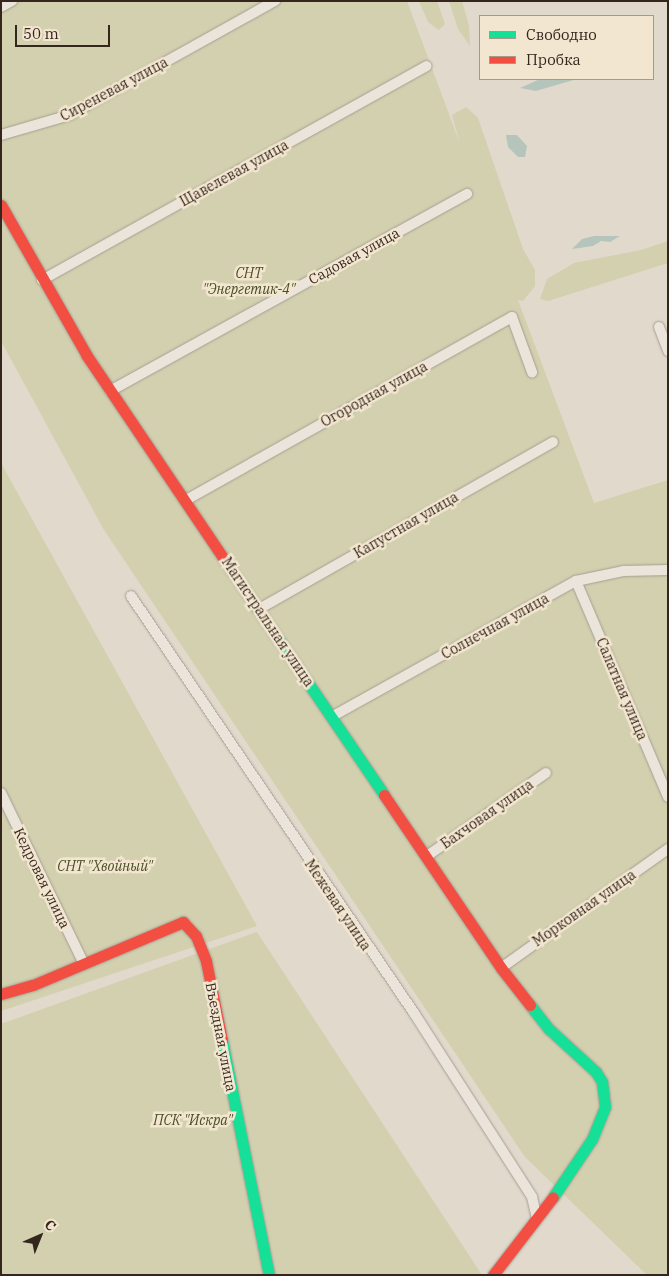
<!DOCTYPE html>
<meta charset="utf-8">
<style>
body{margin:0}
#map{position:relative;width:669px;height:1276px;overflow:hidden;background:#e1d9cb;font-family:"IBM Plex Serif",serif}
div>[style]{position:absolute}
.green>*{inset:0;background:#d2d0ae}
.water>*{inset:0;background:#b6c5bb}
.roads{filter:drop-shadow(0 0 1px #a69e94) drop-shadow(0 0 1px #a69e94)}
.street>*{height:10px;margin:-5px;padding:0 5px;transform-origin:5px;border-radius:5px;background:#eae4db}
.fast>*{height:11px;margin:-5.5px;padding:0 5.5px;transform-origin:5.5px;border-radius:5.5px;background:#16e098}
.jam>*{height:11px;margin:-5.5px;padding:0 5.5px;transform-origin:5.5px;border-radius:5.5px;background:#f24e42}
span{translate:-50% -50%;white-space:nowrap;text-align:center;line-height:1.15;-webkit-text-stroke:5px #f3e6d0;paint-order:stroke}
.street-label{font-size:14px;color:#34261d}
.park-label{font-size:14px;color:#484f25;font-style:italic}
.frame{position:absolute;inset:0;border:2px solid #34261d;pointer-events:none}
.legend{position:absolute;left:479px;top:15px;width:175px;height:65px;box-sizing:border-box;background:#f3e6d0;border:1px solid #a79988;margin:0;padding:6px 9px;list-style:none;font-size:15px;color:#34261d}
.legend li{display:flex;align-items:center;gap:10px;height:25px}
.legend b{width:25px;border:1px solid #a79988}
.north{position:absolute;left:15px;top:1211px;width:50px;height:50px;-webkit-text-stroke:4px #f3e6d0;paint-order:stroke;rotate:44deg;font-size:14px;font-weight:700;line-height:20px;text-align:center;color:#34261d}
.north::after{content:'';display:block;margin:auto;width:18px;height:22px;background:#34261d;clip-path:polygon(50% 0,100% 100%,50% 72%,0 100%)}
.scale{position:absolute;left:15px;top:25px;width:95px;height:22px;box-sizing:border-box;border:2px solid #34261d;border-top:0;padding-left:6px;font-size:15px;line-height:18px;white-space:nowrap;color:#34261d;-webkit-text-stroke:4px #f3e6d0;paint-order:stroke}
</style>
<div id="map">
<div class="green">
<i style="clip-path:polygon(1px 1px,407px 1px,460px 144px,452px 115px,466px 107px,478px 118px,523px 249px,535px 270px,535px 286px,523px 301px,518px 300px,594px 503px,668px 480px,668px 1275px,647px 1275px,525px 1157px,104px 530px,1px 341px)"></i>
<i style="clip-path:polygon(419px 1px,437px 1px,445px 24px,439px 30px,428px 22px)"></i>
<i style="clip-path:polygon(449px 1px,462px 1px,469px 26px,470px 46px,458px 29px)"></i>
<i style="clip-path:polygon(668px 241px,668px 263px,548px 301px,540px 299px,547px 279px,574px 263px,641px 250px)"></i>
<i style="clip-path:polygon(1px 463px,257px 926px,1px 1011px)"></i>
<i style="clip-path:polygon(257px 932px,482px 1275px,1px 1275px,1px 1024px)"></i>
</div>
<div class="water">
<i style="clip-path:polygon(540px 79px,577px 79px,536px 91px,520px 88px)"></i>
<i style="clip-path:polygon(506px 135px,517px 135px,527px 146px,525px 157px,518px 157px,508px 147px)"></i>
<i style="clip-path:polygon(594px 236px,620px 236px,610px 242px,601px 241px,593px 246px,572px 249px,582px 239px)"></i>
</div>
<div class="roads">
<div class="street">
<i style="left:1px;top:7px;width:13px;rotate:-29deg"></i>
<i style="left:1px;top:135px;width:72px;rotate:-16.2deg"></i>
<i style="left:70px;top:115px;width:235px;rotate:-29.1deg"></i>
<i style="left:42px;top:280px;width:440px;rotate:-29.1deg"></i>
<i style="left:659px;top:327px;width:26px;rotate:69deg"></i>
<i style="left:110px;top:391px;width:408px;rotate:-28.9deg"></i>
<i style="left:186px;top:500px;width:374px;rotate:-29.3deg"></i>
<i style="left:512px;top:317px;width:59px;rotate:70deg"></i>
<i style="left:576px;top:581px;width:235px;rotate:66.9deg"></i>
<i style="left:131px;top:596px;width:504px;rotate:55.84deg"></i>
<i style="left:414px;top:1013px;width:219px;rotate:57.3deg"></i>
<i style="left:532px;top:1197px;width:22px;rotate:77deg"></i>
<i style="left:259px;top:609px;width:338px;rotate:-29.6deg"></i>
<i style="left:333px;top:716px;width:278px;rotate:-29.1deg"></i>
<i style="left:576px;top:581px;width:48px;rotate:-12deg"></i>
<i style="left:623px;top:571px;width:45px;rotate:-1.3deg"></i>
<i style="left:1px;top:793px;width:188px;rotate:64.1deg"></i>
<i style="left:427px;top:856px;width:145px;rotate:-34.9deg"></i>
<i style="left:501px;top:968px;width:205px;rotate:-35.5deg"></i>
</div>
<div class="fast">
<i style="left:230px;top:568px;width:274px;rotate:55.8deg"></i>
<i style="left:530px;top:1005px;width:31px;rotate:52deg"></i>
<i style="left:549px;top:1029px;width:64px;rotate:42.5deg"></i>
<i style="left:596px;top:1072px;width:12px;rotate:59deg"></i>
<i style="left:602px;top:1082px;width:25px;rotate:83deg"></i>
<i style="left:605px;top:1107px;width:35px;rotate:112deg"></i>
<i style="left:592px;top:1139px;width:70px;rotate:123.9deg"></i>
<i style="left:222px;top:1040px;width:240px;rotate:78.7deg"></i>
</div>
<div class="jam">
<i style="left:1px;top:205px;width:174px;rotate:60.3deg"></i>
<i style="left:87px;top:356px;width:256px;rotate:56deg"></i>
<i style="left:384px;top:795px;width:209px;rotate:55.9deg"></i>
<i style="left:501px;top:968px;width:47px;rotate:51.9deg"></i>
<i style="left:1px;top:994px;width:33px;rotate:-16deg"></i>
<i style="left:33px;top:985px;width:163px;rotate:-22.8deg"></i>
<i style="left:183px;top:922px;width:19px;rotate:47deg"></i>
<i style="left:196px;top:936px;width:27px;rotate:68deg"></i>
<i style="left:206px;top:961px;width:81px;rotate:78.6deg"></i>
<i style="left:493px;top:1275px;width:98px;rotate:-52.4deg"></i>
</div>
</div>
<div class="street-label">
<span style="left:114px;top:89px;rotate:-28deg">Сиреневая улица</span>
<span style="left:234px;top:173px;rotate:-29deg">Щавелевая улица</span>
<span style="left:354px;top:256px;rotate:-29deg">Садовая улица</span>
<span style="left:374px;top:394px;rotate:-29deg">Огородная улица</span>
<span style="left:406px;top:525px;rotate:-30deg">Капустная улица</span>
<span style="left:268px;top:622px;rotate:56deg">Магистральная улица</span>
<span style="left:495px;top:626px;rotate:-29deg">Солнечная улица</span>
<span style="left:622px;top:689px;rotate:67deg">Салатная улица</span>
<span style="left:487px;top:814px;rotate:-35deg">Бахчовая улица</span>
<span style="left:42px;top:878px;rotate:64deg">Кедровая улица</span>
<span style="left:338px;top:905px;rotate:56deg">Межевая улица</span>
<span style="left:584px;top:908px;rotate:-35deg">Морковная улица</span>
<span style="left:221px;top:1037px;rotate:79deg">Въездная улица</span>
</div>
<div class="park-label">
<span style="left:249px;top:281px">СНТ<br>"Энергетик-4"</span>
<span style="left:105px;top:866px">СНТ "Хвойный"</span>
<span style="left:193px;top:1120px">ПСК "Искра"</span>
</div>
<div class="frame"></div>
<ul class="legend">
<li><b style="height:6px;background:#16e098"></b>Свободно</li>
<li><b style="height:6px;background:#f24e42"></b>Пробка</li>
</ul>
<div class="north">С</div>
<div class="scale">50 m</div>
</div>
